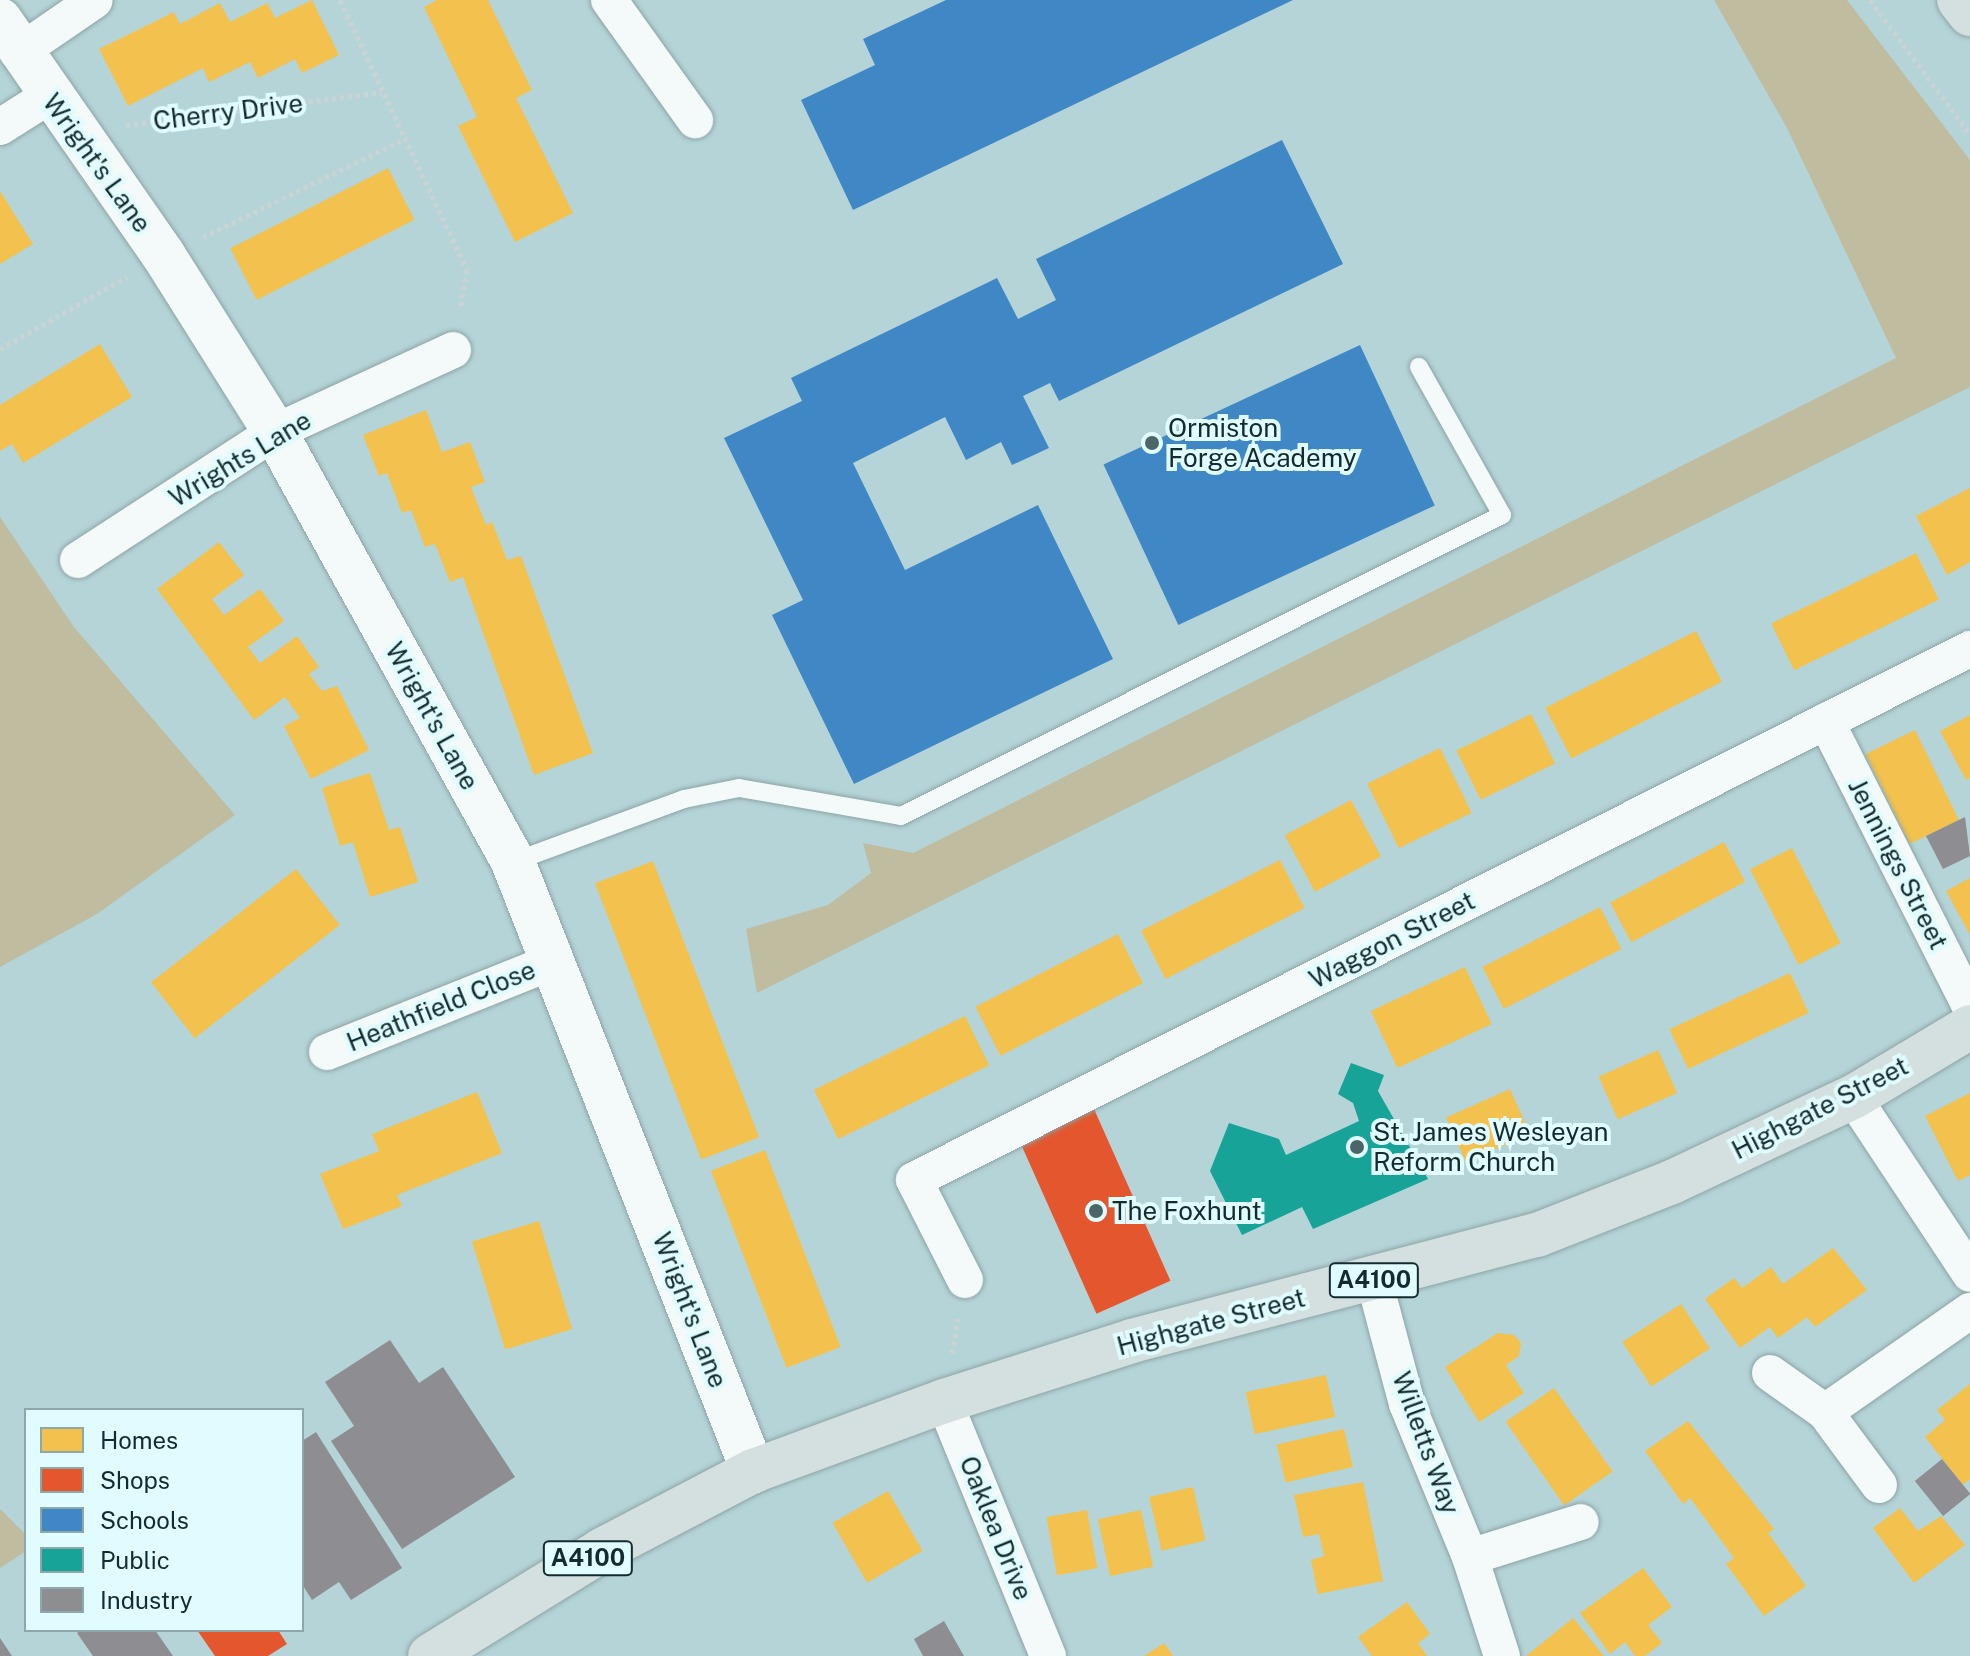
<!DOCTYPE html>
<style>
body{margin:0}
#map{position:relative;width:1970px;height:1656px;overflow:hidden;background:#b5d4d7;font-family:"Public Sans",sans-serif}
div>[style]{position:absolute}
.green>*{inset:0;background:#bfbca0}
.homes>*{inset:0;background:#f2c14e;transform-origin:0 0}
.shops>*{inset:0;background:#e4572e;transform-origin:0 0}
.schools>*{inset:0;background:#3f88c5;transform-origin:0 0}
.public>*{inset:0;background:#17a398}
.industry>*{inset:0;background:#8d8d92;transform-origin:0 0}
.path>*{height:5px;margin-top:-2.5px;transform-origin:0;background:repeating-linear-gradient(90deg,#cad4d4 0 4px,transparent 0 8px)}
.roads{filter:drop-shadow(0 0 2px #8ca4a6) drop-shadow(0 0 2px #8ca4a6)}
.service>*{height:18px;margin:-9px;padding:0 9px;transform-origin:9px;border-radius:9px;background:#f4f9f9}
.minor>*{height:36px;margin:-18px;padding:0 18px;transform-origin:18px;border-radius:18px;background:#f4f9f9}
.tertiary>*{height:44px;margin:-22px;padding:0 22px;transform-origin:22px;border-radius:22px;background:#f4f9f9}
.primary>*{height:44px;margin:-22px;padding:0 22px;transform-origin:22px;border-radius:22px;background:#d4e0e0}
.dots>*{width:22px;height:22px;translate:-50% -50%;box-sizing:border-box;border:4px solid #e0fcfe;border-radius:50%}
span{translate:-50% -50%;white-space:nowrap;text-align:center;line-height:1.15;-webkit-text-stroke:8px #e0fcfe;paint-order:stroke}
.shield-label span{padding:2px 6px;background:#e0fcfe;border:2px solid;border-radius:6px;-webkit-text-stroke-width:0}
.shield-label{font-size:24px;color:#132b2c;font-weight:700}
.street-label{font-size:26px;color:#132b2c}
.poi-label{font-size:26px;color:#132b2c}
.left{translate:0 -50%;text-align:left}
.legend{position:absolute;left:24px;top:1408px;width:280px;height:224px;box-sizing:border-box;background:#e0fcfe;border:2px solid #8ea8aa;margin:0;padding:10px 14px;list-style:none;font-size:24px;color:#132b2c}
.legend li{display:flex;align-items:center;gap:16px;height:40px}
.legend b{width:40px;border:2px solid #8ea8aa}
</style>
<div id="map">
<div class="green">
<i style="clip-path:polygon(1714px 0,1847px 0,1970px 160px,1970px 387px,757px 993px,746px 929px,828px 905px,871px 873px,863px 843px,913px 853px,1896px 358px,1787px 128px)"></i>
<i style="clip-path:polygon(0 517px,74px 627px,235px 815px,97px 914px,0 967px)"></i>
<i style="clip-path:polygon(0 1509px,26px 1535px,26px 1551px,0 1568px)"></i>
</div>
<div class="homes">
<i style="clip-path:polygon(312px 0,339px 55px,302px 73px,295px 59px,258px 78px,250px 62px,209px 82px,203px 68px,128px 106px,99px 49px,174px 12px,180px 24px,220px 3px,230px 22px,267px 3px,275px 18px)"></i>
<i style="clip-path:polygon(437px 0,488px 0,532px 90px,516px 98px,573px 213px,515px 242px,458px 126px,477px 117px,424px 7px)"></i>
<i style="left:388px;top:168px;width:58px;height:177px;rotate:63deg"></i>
<i style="clip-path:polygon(0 191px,33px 244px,0 264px)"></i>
<i style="clip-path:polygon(100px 344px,132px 397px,23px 463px,12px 444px,0 451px,0 405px)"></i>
<i style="clip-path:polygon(426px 410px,442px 452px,470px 442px,485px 482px,471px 487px,486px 525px,492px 522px,507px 560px,521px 556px,593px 753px,534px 775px,463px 577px,450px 582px,435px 544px,425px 547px,411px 510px,402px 513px,387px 473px,379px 476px,363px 435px)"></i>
<i style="clip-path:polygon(1970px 488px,1970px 562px,1947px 575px,1916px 516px)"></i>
<i style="clip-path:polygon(219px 542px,244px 575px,212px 599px,224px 615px,260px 589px,284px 621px,248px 647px,260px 663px,297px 636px,319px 667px,309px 674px,322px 691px,337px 686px,369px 750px,311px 779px,284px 726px,300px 718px,285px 697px,254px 720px,157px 589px)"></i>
<i style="left:1916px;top:553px;width:52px;height:161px;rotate:64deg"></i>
<i style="left:1696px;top:631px;width:57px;height:169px;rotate:63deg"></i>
<i style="left:1531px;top:714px;width:55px;height:83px;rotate:64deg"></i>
<i style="clip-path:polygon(1970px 715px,1970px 778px,1966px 780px,1940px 731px)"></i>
<i style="left:1915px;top:730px;width:100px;height:55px;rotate:64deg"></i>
<i style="left:1440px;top:748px;width:72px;height:81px;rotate:64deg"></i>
<i style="clip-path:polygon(370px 773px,389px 830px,400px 827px,418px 882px,370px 897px,353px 842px,340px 846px,322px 788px)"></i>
<i style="left:1351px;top:800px;width:64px;height:75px;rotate:62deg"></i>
<i style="left:1724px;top:842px;width:45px;height:129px;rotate:62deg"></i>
<i style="left:1792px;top:848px;width:107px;height:47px;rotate:63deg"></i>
<i style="left:1280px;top:860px;width:54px;height:156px;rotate:63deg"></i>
<i style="left:653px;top:861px;width:296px;height:62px;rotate:69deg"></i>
<i style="left:296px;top:869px;width:71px;height:184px;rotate:52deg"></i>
<i style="clip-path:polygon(1970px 878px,1970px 935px,1946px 891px)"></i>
<i style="left:1600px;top:907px;width:47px;height:132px;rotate:63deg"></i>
<i style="left:1118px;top:934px;width:55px;height:160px;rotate:63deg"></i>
<i style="left:1465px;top:967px;width:63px;height:104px;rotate:65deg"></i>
<i style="left:1790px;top:973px;width:44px;height:133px;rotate:65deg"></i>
<i style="left:965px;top:1016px;width:55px;height:168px;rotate:64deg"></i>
<i style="left:1658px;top:1050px;width:47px;height:65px;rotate:66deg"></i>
<i style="left:1510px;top:1089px;width:49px;height:70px;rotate:66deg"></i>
<i style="clip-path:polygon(477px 1092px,502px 1153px,397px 1195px,402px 1206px,343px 1229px,320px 1174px,379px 1151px,372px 1134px)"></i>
<i style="clip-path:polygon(1970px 1093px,1970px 1175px,1958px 1181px,1925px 1116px)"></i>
<i style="left:765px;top:1150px;width:211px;height:58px;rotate:69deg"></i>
<i style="left:539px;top:1221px;width:113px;height:70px;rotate:73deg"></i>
<i style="clip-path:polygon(1833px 1248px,1867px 1290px,1815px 1327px,1807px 1317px,1778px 1338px,1770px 1327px,1740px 1348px,1705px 1299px,1734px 1278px,1742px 1288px,1771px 1267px,1783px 1284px)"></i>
<i style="left:1681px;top:1304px;width:53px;height:70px;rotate:57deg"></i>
<i style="clip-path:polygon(1498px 1333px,1514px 1335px,1521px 1343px,1519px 1356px,1506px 1365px,1524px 1393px,1479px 1422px,1445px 1367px)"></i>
<i style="left:1326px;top:1375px;width:43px;height:82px;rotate:78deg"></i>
<i style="clip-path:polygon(1970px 1384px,1970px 1479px,1963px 1485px,1925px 1437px,1945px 1420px,1937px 1410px)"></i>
<i style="left:1554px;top:1388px;width:102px;height:59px;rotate:55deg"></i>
<i style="clip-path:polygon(1688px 1421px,1774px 1529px,1768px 1533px,1806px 1586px,1764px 1616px,1726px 1564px,1734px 1558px,1690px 1498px,1683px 1504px,1645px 1451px)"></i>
<i style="left:1344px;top:1429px;width:39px;height:69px;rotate:77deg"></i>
<i style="clip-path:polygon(1363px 1482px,1383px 1581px,1318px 1594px,1311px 1560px,1324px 1556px,1319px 1534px,1303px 1537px,1294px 1495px)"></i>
<i style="left:1193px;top:1487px;width:55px;height:45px;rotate:77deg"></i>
<i style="left:888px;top:1491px;width:69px;height:64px;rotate:60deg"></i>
<i style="clip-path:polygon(1900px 1508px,1918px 1531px,1941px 1516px,1965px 1545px,1914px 1583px,1873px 1528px)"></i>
<i style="left:1087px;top:1510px;width:59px;height:41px;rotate:80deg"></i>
<i style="left:1141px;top:1510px;width:58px;height:44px;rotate:78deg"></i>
<i style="clip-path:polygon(1643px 1568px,1672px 1607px,1648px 1625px,1662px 1643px,1645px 1656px,1635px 1656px,1625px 1642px,1610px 1654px,1580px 1613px)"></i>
<i style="clip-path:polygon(1407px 1602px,1430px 1634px,1418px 1643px,1427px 1656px,1372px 1656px,1358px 1637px)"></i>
<i style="clip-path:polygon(1573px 1618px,1604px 1656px,1526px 1656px)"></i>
<i style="clip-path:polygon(1164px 1643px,1173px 1656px,1144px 1656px)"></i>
</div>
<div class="shops">
<i style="left:1094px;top:1109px;width:188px;height:81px;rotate:66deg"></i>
<i style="clip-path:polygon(197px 1630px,278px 1630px,287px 1644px,268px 1656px,215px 1656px)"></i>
</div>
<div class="schools">
<i style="clip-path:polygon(946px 0,1293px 0,853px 210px,801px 100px,875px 65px,863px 39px)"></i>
<i style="clip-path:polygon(1282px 140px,1343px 264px,1059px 401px,1050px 383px,1023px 396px,1049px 448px,1012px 465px,1001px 442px,966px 460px,945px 417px,853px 463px,905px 570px,1038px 505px,1113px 659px,854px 784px,772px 615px,803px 600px,724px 438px,802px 401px,791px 378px,997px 278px,1018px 319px,1056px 300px,1036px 259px)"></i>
<i style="left:1360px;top:345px;width:177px;height:283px;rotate:65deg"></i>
</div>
<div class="public">
<i style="clip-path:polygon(1351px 1063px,1384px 1075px,1378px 1091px,1428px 1179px,1313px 1229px,1302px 1207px,1242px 1235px,1210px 1171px,1229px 1123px,1279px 1139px,1286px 1155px,1359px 1121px,1353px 1103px,1338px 1094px)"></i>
</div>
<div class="industry">
<i style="clip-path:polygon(1965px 817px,1970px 856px,1943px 869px,1926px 836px)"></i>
<i style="clip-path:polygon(390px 1340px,419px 1383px,443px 1367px,515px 1477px,402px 1549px,331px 1441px,354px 1426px,325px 1382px)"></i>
<i style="clip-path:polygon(316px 1432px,402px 1568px,351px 1600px,339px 1582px,312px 1600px,302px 1584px,302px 1441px)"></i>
<i style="left:1942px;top:1459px;width:45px;height:35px;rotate:51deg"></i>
<i style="clip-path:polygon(944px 1621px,964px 1656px,923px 1656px,914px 1639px)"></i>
<i style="clip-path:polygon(82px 1630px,155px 1630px,173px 1656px,93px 1656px,77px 1633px)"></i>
<i style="clip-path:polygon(0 1638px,12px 1656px,0 1656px)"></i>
</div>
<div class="path">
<i style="left:340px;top:0;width:298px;rotate:64.8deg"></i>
<i style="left:467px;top:270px;width:40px;rotate:100deg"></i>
<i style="left:1870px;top:0;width:167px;rotate:53.3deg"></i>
<i style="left:126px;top:125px;width:258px;rotate:-7.3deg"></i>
<i style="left:203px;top:237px;width:222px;rotate:-25.9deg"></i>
<i style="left:0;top:349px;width:146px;rotate:-29.6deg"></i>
<i style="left:952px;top:1353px;width:35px;rotate:-80deg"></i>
</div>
<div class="roads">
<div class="service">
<i style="left:513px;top:862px;width:182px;rotate:-20.2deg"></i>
<i style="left:684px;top:799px;width:56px;rotate:-11.3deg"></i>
<i style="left:739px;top:788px;width:164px;rotate:9.8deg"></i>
<i style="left:901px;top:816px;width:672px;rotate:-26.6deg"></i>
<i style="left:1502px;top:515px;width:170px;rotate:-119.3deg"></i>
</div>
<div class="minor">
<i style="left:609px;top:0;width:148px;rotate:54.4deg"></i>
<i style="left:18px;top:53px;width:93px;rotate:-34.5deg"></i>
<i style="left:0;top:127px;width:58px;rotate:-32.3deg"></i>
<i style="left:78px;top:560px;width:235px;rotate:-33deg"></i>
<i style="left:275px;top:432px;width:196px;rotate:-24.7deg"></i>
<i style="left:1826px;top:721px;width:319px;rotate:63.2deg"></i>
<i style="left:327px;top:1052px;width:245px;rotate:-21.8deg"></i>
<i style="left:1853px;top:1097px;width:212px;rotate:56.5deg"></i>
<i style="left:965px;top:1280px;width:112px;rotate:-117deg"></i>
<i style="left:914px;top:1180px;width:1182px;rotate:-26.7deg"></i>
<i style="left:1374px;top:1280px;width:128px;rotate:75.1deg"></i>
<i style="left:1407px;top:1404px;width:165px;rotate:67.6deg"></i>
<i style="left:1470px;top:1557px;width:104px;rotate:72.1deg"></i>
<i style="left:1770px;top:1373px;width:67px;rotate:35.3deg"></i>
<i style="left:944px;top:1401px;width:275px;rotate:67.8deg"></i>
<i style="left:1879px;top:1485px;width:91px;rotate:-126.5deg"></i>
<i style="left:1825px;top:1412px;width:177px;rotate:-34.9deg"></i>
<i style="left:1470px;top:1557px;width:116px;rotate:-17.5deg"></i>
</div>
<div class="tertiary">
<i style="left:0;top:20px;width:287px;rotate:55.2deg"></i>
<i style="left:164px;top:256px;width:208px;rotate:57.8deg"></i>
<i style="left:275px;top:432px;width:491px;rotate:61deg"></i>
<i style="left:513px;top:862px;width:655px;rotate:68.49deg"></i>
</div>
<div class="primary">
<i style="left:1959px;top:0;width:18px;rotate:52deg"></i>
<i style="left:430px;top:1656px;width:202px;rotate:-31.6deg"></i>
<i style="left:602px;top:1550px;width:170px;rotate:-27.6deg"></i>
<i style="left:753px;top:1471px;width:203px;rotate:-20.1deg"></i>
<i style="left:944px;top:1401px;width:197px;rotate:-17.7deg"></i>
<i style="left:1132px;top:1341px;width:419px;rotate:-14.7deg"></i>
<i style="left:1537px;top:1235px;width:145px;rotate:-21.4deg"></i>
<i style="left:1672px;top:1182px;width:200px;rotate:-25.2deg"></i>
<i style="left:1853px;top:1097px;width:136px;rotate:-30.9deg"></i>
</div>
</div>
<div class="dots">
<i style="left:1152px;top:443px;background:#4c6668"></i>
<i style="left:1357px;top:1147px;background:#4c6668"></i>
<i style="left:1096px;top:1211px;background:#4c6668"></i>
</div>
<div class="shield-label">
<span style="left:1374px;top:1280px">A4100</span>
<span style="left:588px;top:1558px">A4100</span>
</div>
<div class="street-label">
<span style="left:228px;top:112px;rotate:-7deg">Cherry Drive</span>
<span style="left:97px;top:163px;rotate:54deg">Wright's Lane</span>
<span style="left:240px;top:459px;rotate:-31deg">Wrights Lane</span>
<span style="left:432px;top:716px;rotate:61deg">Wright's Lane</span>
<span style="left:1898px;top:864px;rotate:63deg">Jennings Street</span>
<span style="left:1392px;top:940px;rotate:-27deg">Waggon Street</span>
<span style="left:441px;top:1006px;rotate:-22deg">Heathfield Close</span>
<span style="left:1820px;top:1108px;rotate:-27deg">Highgate Street</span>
<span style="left:690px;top:1310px;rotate:69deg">Wright's Lane</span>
<span style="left:1211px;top:1322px;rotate:-15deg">Highgate Street</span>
<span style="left:1426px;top:1443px;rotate:70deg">Willetts Way</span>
<span style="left:996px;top:1528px;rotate:68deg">Oaklea Drive</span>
</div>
<div class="poi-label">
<span class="left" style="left:1168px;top:443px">Ormiston<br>Forge Academy</span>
<span class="left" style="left:1373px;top:1147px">St. James Wesleyan<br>Reform Church</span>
<span class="left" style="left:1112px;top:1211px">The Foxhunt</span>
</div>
<ul class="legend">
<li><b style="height:22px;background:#f2c14e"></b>Homes</li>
<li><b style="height:22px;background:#e4572e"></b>Shops</li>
<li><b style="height:22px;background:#3f88c5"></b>Schools</li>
<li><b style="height:22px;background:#17a398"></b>Public</li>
<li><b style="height:22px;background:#8d8d92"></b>Industry</li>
</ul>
</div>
